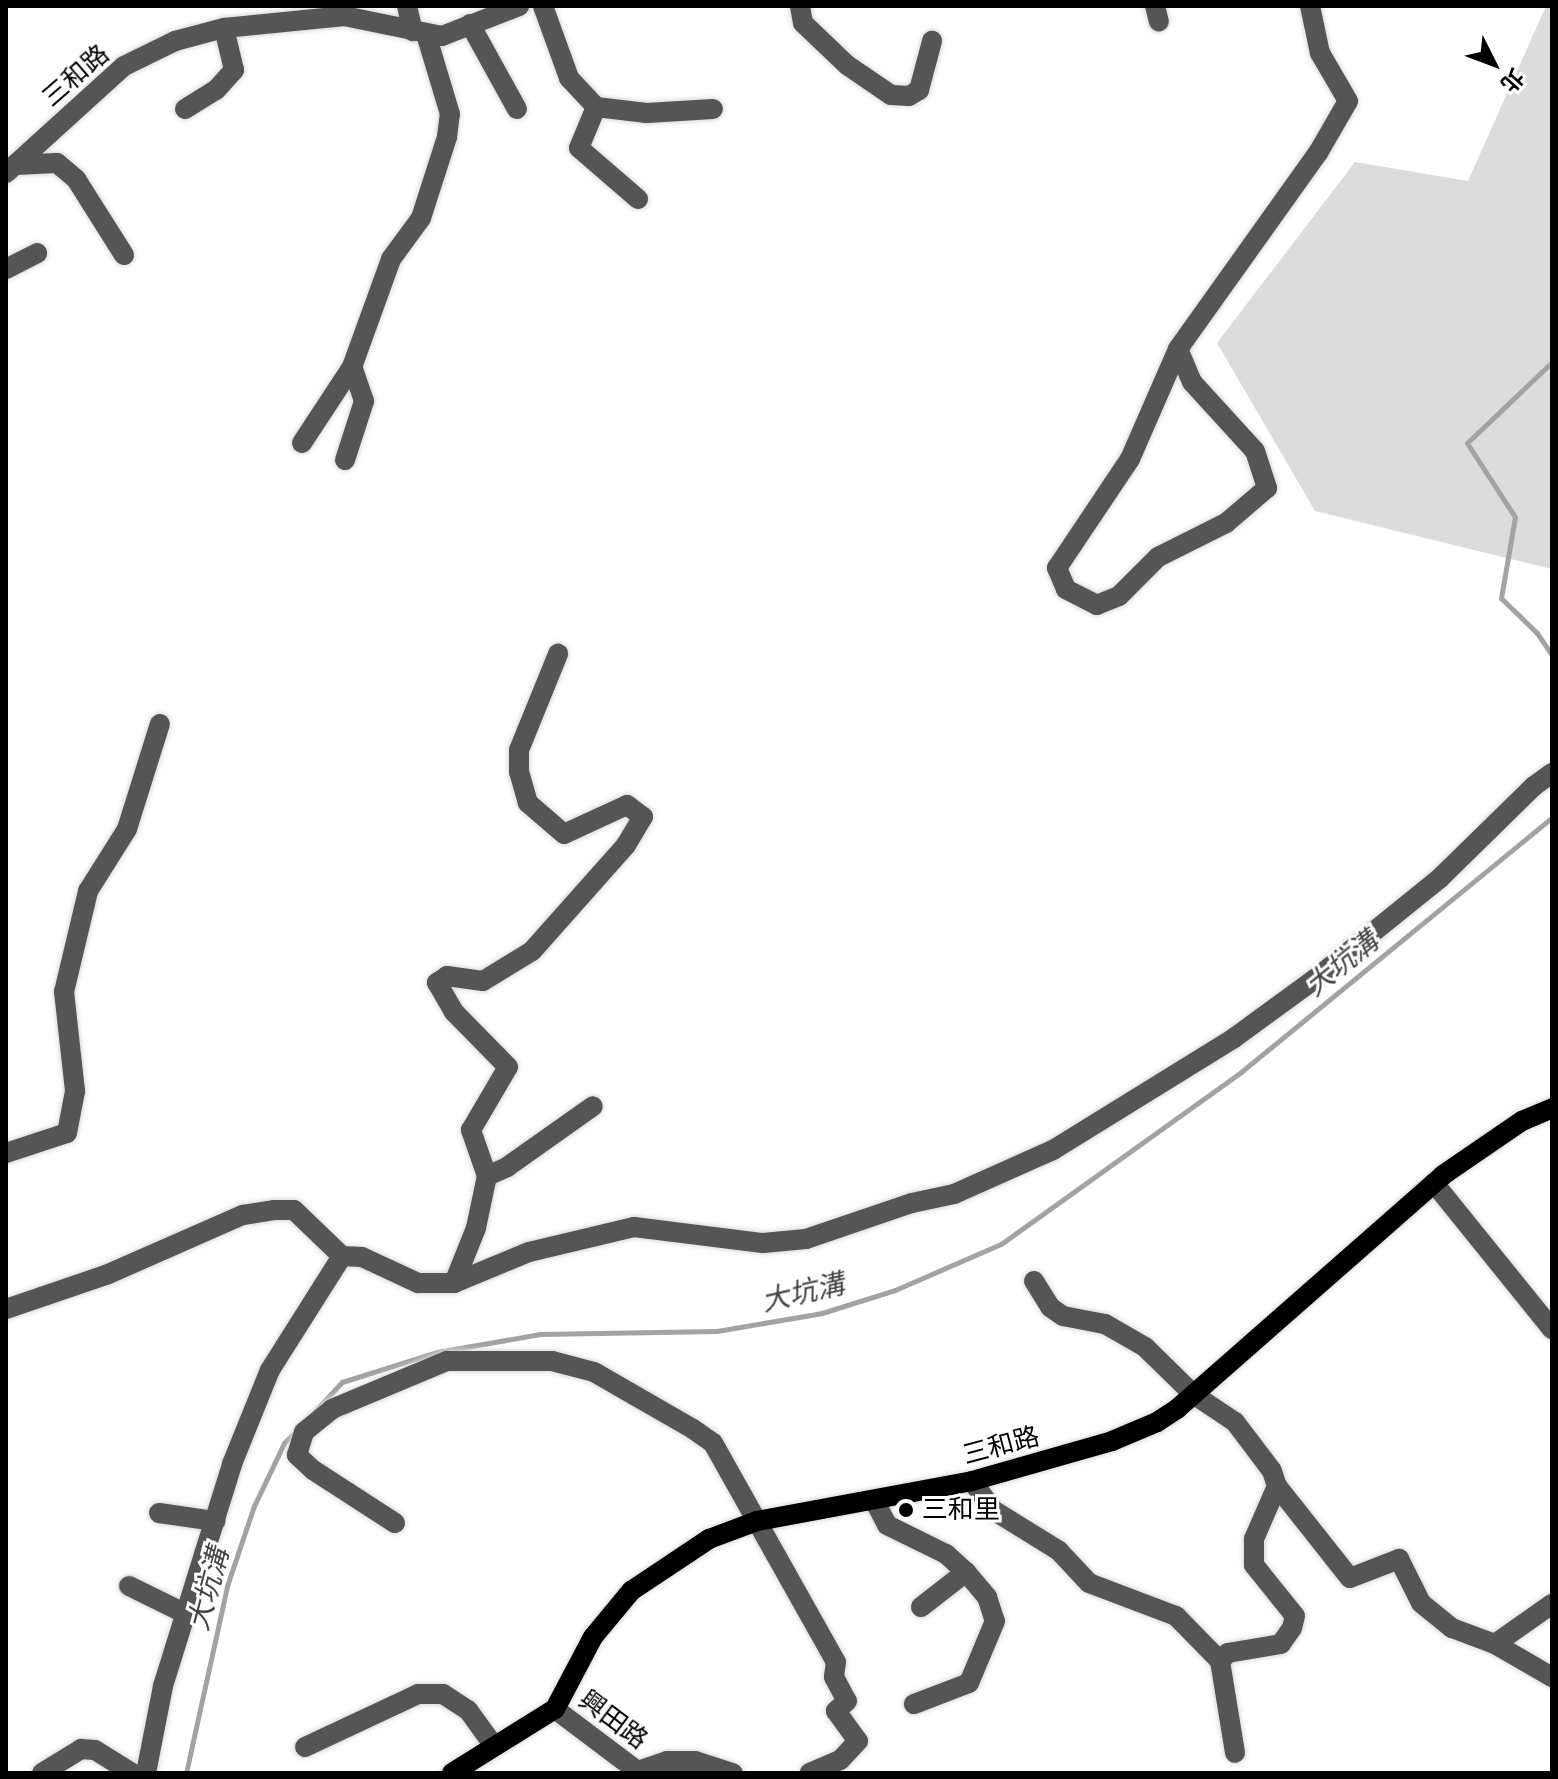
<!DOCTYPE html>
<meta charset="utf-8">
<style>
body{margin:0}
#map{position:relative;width:1558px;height:1779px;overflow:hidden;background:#fff;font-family:"Fira Sans","Noto Sans TC",sans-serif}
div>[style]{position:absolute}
.green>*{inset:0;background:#dcdcdc}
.stream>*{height:5px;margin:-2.5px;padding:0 2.5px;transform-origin:2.5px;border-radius:2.5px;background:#a3a3a3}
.roads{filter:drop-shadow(0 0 2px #dbdbdb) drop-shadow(0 0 2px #dbdbdb)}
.minor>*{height:20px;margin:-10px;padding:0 10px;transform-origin:10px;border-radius:10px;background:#555}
.major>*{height:20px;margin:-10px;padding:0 10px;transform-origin:10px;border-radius:10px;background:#000}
.dots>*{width:22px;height:22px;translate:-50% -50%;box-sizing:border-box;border:4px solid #fff;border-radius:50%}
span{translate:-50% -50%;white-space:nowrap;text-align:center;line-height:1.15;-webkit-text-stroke:6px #fff;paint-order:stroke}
.street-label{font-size:26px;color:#000}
.poi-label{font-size:26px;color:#000}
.left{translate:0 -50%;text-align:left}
.water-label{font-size:28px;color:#444;font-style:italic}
.frame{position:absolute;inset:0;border:8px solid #000;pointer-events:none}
.north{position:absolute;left:1454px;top:24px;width:80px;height:80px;-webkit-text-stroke:6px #fff;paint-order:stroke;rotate:132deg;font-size:22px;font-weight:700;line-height:32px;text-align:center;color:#000}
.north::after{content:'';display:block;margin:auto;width:28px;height:36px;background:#000;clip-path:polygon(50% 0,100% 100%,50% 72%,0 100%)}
</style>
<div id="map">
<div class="green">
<i style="clip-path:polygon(1546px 6px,1552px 6px,1552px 569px,1315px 511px,1217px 343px,1355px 162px,1468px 181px)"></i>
</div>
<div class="stream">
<i style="left:1552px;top:362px;width:117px;rotate:136.4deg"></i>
<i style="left:1467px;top:443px;width:88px;rotate:57deg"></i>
<i style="left:1515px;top:517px;width:82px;rotate:99.8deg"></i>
<i style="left:1501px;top:598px;width:50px;rotate:44.2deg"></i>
<i style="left:1537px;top:633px;width:27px;rotate:56deg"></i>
<i style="left:314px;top:1412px;width:41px;rotate:-47deg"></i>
<i style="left:342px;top:1382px;width:100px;rotate:-17.5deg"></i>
<i style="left:437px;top:1352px;width:105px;rotate:-9.9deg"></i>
<i style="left:540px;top:1334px;width:177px;rotate:-1deg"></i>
<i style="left:717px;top:1331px;width:107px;rotate:-9.7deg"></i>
<i style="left:822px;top:1313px;width:77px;rotate:-17.5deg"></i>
<i style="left:895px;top:1290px;width:116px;rotate:-23.5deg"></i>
<i style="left:1001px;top:1244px;width:295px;rotate:-35.6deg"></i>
<i style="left:1241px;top:1072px;width:402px;rotate:-39.3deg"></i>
<i style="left:186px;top:1773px;width:191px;rotate:-77.6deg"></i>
<i style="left:227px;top:1586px;width:84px;rotate:-71.4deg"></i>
<i style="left:254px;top:1506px;width:70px;rotate:-64.5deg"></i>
<i style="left:284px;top:1443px;width:17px;rotate:-45deg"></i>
</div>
<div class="roads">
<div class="minor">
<i style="left:407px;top:6px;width:26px;rotate:77deg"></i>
<i style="left:543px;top:6px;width:77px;rotate:70.1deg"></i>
<i style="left:569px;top:78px;width:40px;rotate:47deg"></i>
<i style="left:596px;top:107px;width:51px;rotate:6.7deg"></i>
<i style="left:647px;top:113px;width:66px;rotate:-3.5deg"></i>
<i style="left:800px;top:6px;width:17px;rotate:80deg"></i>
<i style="left:803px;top:23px;width:61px;rotate:43.7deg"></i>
<i style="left:847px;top:65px;width:53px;rotate:34.3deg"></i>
<i style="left:891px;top:95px;width:18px;rotate:3deg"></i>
<i style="left:909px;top:96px;width:12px;rotate:-31deg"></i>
<i style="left:919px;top:90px;width:51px;rotate:-75.1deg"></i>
<i style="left:1155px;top:6px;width:16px;rotate:76deg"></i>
<i style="left:470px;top:24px;width:97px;rotate:61.1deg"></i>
<i style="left:596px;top:107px;width:44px;rotate:112.5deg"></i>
<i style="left:579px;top:148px;width:78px;rotate:40.8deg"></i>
<i style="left:185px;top:109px;width:36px;rotate:-32deg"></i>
<i style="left:216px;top:90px;width:27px;rotate:-48deg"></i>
<i style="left:234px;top:70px;width:43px;rotate:-103.4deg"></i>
<i style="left:15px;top:165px;width:42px;rotate:-2.7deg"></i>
<i style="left:57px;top:163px;width:25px;rotate:40deg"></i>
<i style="left:76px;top:179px;width:90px;rotate:57.7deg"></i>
<i style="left:6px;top:173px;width:159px;rotate:-42.2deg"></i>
<i style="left:124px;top:66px;width:57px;rotate:-26.1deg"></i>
<i style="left:175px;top:41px;width:51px;rotate:-14.9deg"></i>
<i style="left:224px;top:28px;width:121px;rotate:-5.7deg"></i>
<i style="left:344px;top:16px;width:100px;rotate:11.5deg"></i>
<i style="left:442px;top:36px;width:83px;rotate:-21.3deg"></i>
<i style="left:6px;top:269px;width:35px;rotate:-27deg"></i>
<i style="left:1178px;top:349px;width:36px;rotate:67deg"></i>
<i style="left:1192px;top:382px;width:93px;rotate:47.6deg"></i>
<i style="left:1255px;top:451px;width:39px;rotate:72deg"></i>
<i style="left:1267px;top:488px;width:54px;rotate:139.5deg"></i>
<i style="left:1226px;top:523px;width:76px;rotate:153.4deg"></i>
<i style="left:1158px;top:557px;width:55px;rotate:135deg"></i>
<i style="left:1119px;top:596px;width:24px;rotate:158deg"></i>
<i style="left:1097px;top:605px;width:35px;rotate:-153deg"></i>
<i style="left:1066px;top:589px;width:23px;rotate:-113deg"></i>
<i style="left:1057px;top:568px;width:131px;rotate:-56.2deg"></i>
<i style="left:1130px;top:459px;width:120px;rotate:-66.4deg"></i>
<i style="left:1178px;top:349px;width:241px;rotate:-54.5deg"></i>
<i style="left:1318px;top:153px;width:60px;rotate:-60deg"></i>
<i style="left:1348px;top:101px;width:56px;rotate:-120.3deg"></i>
<i style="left:1320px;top:53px;width:48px;rotate:-102deg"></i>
<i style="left:302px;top:443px;width:91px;rotate:-56.7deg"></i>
<i style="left:352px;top:367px;width:115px;rotate:-70.1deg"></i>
<i style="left:391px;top:259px;width:51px;rotate:-53.8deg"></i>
<i style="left:421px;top:218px;width:85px;rotate:-72.2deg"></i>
<i style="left:447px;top:137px;width:23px;rotate:-83deg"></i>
<i style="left:450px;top:114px;width:84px;rotate:-106.7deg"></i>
<i style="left:345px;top:460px;width:62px;rotate:-72.1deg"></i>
<i style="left:364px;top:401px;width:36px;rotate:-109deg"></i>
<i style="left:6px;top:1153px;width:64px;rotate:-18.2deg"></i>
<i style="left:67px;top:1133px;width:43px;rotate:-79.2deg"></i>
<i style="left:75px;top:1091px;width:100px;rotate:-96.3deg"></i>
<i style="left:64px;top:992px;width:104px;rotate:-76.6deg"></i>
<i style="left:88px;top:891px;width:73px;rotate:-57.8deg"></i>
<i style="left:127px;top:829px;width:110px;rotate:-72.6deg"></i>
<i style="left:487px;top:1176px;width:22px;rotate:-24deg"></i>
<i style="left:507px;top:1167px;width:105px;rotate:-35.3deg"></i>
<i style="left:1434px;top:1183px;width:188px;rotate:51.1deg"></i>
<i style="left:1034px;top:1281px;width:31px;rotate:58deg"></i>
<i style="left:1050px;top:1307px;width:16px;rotate:35deg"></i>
<i style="left:1063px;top:1316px;width:43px;rotate:10.8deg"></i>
<i style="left:1105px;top:1324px;width:46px;rotate:29.9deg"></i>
<i style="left:1145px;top:1347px;width:67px;rotate:44.4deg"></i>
<i style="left:1193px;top:1394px;width:50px;rotate:33.7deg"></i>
<i style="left:1235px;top:1422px;width:61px;rotate:52.9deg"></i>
<i style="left:1272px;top:1471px;width:16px;rotate:72deg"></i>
<i style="left:1277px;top:1486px;width:58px;rotate:113.5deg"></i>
<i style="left:1254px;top:1539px;width:26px;rotate:90deg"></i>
<i style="left:1254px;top:1565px;width:65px;rotate:51.2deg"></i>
<i style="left:1295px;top:1616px;width:12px;rotate:104deg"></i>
<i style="left:1292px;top:1628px;width:19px;rotate:125deg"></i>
<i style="left:1281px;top:1644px;width:54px;rotate:170.4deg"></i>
<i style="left:1228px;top:1653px;width:11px;rotate:135deg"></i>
<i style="left:1220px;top:1661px;width:93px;rotate:80.7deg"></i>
<i style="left:454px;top:1283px;width:59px;rotate:-68.2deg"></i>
<i style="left:476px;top:1228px;width:53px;rotate:-78.1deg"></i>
<i style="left:487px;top:1176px;width:49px;rotate:-109.2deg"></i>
<i style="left:471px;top:1130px;width:73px;rotate:-59.6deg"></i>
<i style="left:508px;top:1067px;width:77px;rotate:-134.5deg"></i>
<i style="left:454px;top:1012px;width:34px;rotate:-120deg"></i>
<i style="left:437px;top:983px;width:12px;rotate:-35deg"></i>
<i style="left:447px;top:976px;width:36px;rotate:8deg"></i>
<i style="left:483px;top:981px;width:57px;rotate:-31.5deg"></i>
<i style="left:532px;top:951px;width:142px;rotate:-48.4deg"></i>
<i style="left:626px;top:845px;width:33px;rotate:-59deg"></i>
<i style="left:643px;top:817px;width:20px;rotate:-143deg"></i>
<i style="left:627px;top:805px;width:69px;rotate:155.3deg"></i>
<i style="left:564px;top:834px;width:48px;rotate:-139.3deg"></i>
<i style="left:528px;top:803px;width:32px;rotate:-106deg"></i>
<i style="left:519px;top:772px;width:22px;rotate:-90deg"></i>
<i style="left:519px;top:750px;width:104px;rotate:-67.9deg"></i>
<i style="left:6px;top:1309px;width:106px;rotate:-18.8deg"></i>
<i style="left:106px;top:1275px;width:150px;rotate:-23.7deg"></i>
<i style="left:243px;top:1215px;width:31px;rotate:-9deg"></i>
<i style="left:274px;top:1210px;width:20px"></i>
<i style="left:294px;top:1210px;width:66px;rotate:43.8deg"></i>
<i style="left:972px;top:1481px;width:36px;rotate:54deg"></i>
<i style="left:993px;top:1510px;width:78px;rotate:31.8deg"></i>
<i style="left:1059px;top:1551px;width:44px;rotate:46.8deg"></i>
<i style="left:1089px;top:1583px;width:93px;rotate:20.8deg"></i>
<i style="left:1176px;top:1616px;width:63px;rotate:45.6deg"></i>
<i style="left:1277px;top:1486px;width:117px;rotate:51.6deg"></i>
<i style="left:1350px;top:1578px;width:53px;rotate:-21.2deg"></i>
<i style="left:1399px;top:1559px;width:49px;rotate:63.4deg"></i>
<i style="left:1421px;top:1603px;width:40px;rotate:39deg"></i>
<i style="left:1452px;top:1628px;width:46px;rotate:20.4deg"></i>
<i style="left:1495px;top:1644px;width:66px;rotate:30.1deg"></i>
<i style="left:875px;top:1502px;width:26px;rotate:62deg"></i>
<i style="left:887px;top:1525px;width:66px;rotate:26.2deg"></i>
<i style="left:946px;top:1554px;width:27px;rotate:42deg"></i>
<i style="left:966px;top:1572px;width:33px;rotate:50deg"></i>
<i style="left:987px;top:1597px;width:25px;rotate:72deg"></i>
<i style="left:995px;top:1621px;width:67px;rotate:112.8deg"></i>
<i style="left:969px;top:1683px;width:59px;rotate:159.1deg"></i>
<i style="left:159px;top:1513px;width:57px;rotate:8.1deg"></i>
<i style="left:395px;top:1523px;width:98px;rotate:-147.1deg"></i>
<i style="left:313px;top:1470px;width:22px;rotate:-137deg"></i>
<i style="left:297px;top:1455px;width:24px;rotate:-73deg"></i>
<i style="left:304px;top:1432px;width:36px;rotate:-39deg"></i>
<i style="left:332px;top:1409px;width:125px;rotate:-22.7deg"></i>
<i style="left:447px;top:1361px;width:105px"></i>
<i style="left:552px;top:1361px;width:43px;rotate:14.7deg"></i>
<i style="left:594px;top:1372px;width:114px;rotate:29.9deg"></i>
<i style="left:693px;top:1429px;width:24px;rotate:35deg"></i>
<i style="left:713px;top:1443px;width:251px;rotate:60.7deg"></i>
<i style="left:836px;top:1662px;width:15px;rotate:98deg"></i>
<i style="left:834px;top:1677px;width:27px;rotate:62deg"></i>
<i style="left:847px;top:1701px;width:15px;rotate:138deg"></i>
<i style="left:836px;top:1711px;width:37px;rotate:54deg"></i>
<i style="left:858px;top:1741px;width:26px;rotate:133deg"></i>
<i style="left:840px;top:1760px;width:33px;rotate:157deg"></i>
<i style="left:129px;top:1586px;width:61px;rotate:26.1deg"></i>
<i style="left:921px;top:1607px;width:57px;rotate:-37.9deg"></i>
<i style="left:1495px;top:1644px;width:70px;rotate:-35.1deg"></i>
<i style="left:555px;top:1709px;width:106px;rotate:37deg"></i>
<i style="left:305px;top:1747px;width:125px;rotate:-25.1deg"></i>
<i style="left:418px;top:1694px;width:25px"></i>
<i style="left:443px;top:1694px;width:30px;rotate:33deg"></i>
<i style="left:468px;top:1710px;width:44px;rotate:54.2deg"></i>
<i style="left:638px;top:1771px;width:31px;rotate:-19deg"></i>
<i style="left:667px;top:1761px;width:28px"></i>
<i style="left:695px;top:1761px;width:40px;rotate:18deg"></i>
<i style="left:42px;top:1773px;width:46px;rotate:-31.6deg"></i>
<i style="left:81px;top:1749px;width:14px;rotate:4deg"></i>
<i style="left:95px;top:1750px;width:44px;rotate:31.9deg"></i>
<i style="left:146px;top:1773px;width:89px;rotate:-78.9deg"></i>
<i style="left:163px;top:1686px;width:232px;rotate:-72.7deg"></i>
<i style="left:232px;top:1464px;width:101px;rotate:-68deg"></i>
<i style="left:270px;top:1370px;width:135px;rotate:-57.7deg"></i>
<i style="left:342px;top:1256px;width:20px;rotate:3deg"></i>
<i style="left:362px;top:1257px;width:62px;rotate:24.9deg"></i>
<i style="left:418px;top:1283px;width:36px"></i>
<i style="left:454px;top:1283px;width:81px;rotate:-22.5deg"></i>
<i style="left:529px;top:1252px;width:108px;rotate:-13.4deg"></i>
<i style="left:634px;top:1227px;width:130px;rotate:7.1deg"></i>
<i style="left:763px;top:1243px;width:43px;rotate:-5.3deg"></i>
<i style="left:806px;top:1239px;width:112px;rotate:-18.8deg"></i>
<i style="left:912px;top:1203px;width:43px;rotate:-12.1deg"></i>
<i style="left:954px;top:1194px;width:108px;rotate:-24deg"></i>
<i style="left:1053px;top:1150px;width:213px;rotate:-31.7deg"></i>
<i style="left:1234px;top:1038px;width:100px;rotate:-36.1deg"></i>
<i style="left:1315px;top:979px;width:161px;rotate:-38.9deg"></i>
<i style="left:1440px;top:878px;width:132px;rotate:-44.4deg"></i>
<i style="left:1534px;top:786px;width:22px;rotate:-36deg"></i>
</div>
<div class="major">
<i style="left:452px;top:1773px;width:121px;rotate:-31.9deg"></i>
<i style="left:555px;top:1709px;width:81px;rotate:-62.2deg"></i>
<i style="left:593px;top:1637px;width:60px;rotate:-50.4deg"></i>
<i style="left:631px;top:1591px;width:94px;rotate:-33.7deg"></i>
<i style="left:709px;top:1539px;width:51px;rotate:-20.6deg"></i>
<i style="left:757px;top:1521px;width:219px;rotate:-10.5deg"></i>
<i style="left:972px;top:1481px;width:146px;rotate:-15.9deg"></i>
<i style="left:1112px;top:1441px;width:49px;rotate:-22.9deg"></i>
<i style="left:1157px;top:1422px;width:24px;rotate:-33deg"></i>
<i style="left:1177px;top:1409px;width:354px;rotate:-41.3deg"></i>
<i style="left:1443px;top:1175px;width:96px;rotate:-34.4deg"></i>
<i style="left:1522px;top:1121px;width:33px;rotate:-23deg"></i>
</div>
</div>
<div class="dots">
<i style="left:906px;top:1510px;background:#000"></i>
</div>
<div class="street-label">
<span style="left:76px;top:76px;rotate:-41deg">三和路</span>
<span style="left:1001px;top:1446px;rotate:-15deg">三和路</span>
<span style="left:613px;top:1720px;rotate:37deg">興田路</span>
</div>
<div class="poi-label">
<span class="left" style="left:922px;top:1510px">三和里</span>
</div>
<div class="water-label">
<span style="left:1342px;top:964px;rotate:-39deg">大坑溝</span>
<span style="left:803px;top:1293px;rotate:-13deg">大坑溝</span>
<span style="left:209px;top:1589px;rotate:-75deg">大坑溝</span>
</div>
<div class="frame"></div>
<div class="north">北</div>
</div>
